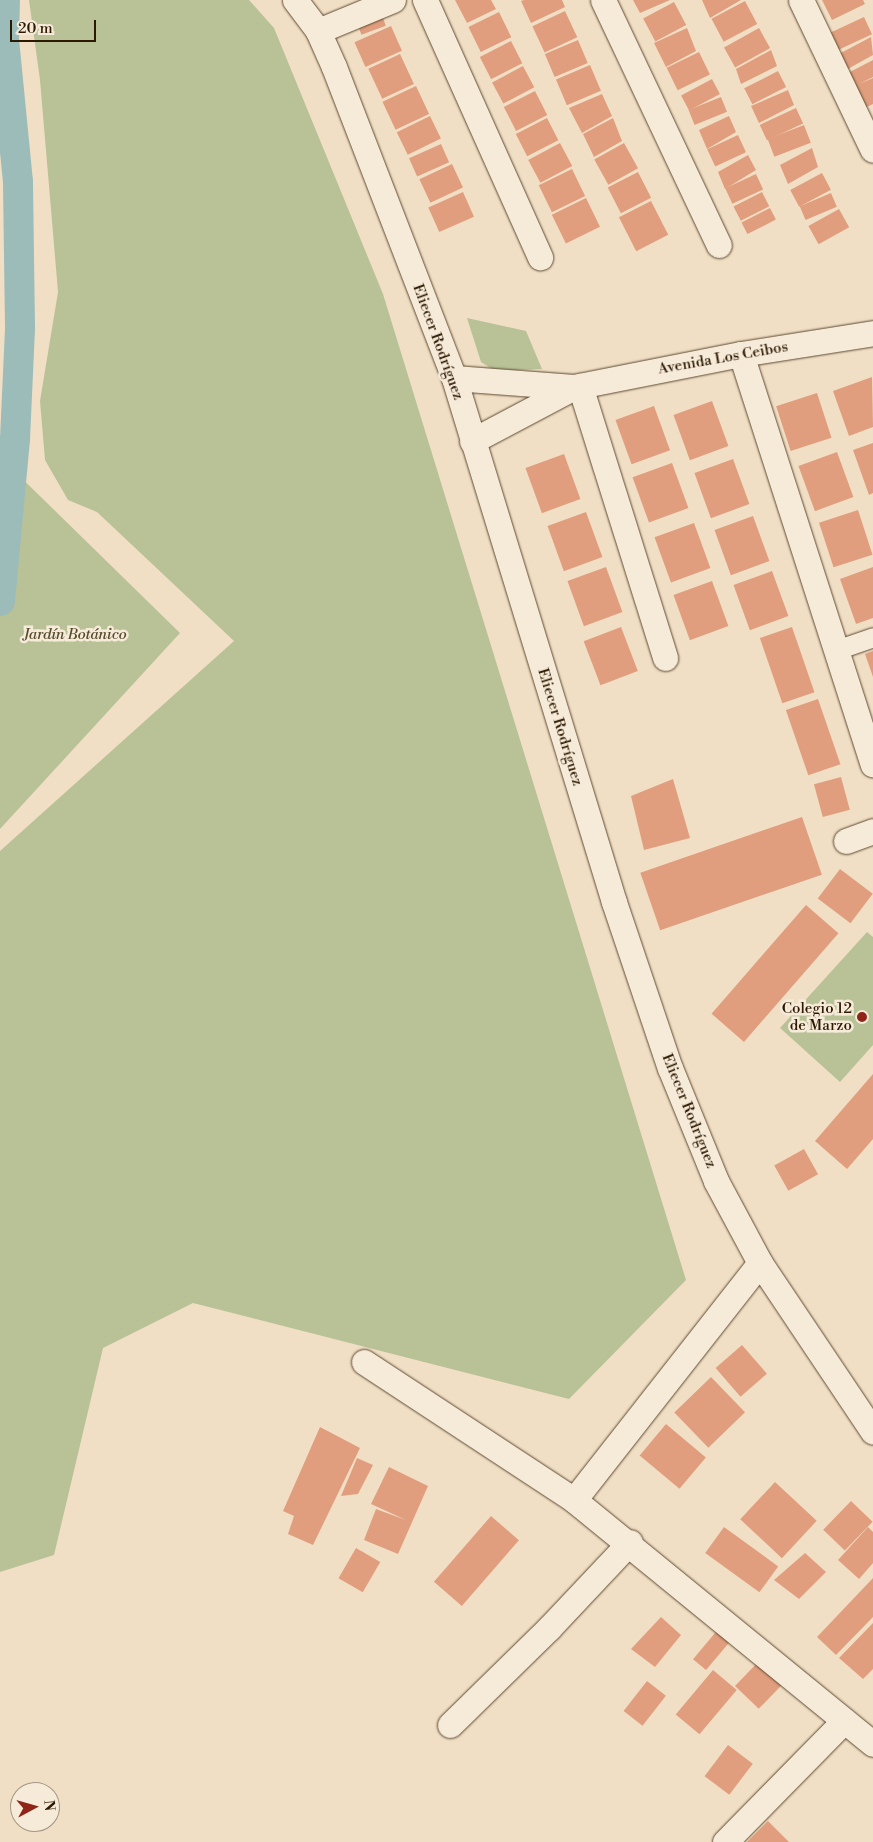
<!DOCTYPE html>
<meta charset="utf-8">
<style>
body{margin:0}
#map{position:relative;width:873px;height:1842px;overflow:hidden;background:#f1dfc5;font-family:"Libre Bodoni",serif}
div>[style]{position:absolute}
.green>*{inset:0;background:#b8c296}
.canal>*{height:30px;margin:-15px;padding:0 15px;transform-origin:15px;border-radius:15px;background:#9cbcba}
.building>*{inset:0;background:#e19e7e;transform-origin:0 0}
.roads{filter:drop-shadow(0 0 1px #5d4a31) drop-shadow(0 0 1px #5d4a31)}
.pedestrian>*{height:19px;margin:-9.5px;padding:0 9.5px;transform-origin:9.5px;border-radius:9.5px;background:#f6ead9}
.minor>*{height:25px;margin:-12.5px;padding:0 12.5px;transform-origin:12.5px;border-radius:12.5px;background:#f6ead9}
.dots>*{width:14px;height:14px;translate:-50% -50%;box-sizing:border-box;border:2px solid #f6ead9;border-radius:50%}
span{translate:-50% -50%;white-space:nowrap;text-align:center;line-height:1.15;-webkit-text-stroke:5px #f6ead9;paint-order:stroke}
.street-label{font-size:15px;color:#2c1900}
.park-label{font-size:15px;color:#564c2d;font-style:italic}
.poi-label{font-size:15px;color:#2c1900}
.right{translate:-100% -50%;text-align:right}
.north{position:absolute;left:10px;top:1782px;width:50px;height:50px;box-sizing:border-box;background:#f6ead9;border:1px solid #a59682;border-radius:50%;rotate:84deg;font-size:14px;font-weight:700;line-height:20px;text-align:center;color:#2c1900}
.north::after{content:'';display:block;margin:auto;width:18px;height:22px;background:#8f2418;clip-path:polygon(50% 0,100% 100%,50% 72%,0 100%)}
.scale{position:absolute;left:10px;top:20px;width:86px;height:22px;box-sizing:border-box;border:2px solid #2c1900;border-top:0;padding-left:6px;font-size:15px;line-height:18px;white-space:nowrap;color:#2c1900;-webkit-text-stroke:4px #f6ead9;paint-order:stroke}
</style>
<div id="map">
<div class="green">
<i style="clip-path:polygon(29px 0,249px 0,274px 28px,383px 294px,686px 1280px,569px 1399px,193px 1303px,103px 1348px,54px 1555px,0 1572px,0 851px,234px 641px,97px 512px,68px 500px,45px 460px,40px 401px,58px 292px,40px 80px)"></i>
<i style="clip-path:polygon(467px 318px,526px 331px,542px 369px,495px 371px,481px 362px)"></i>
<i style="clip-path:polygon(0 457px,180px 633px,0 829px)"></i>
<i style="clip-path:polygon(867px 932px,873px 937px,873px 1045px,840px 1082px,780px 1028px)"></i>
</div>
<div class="canal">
<i style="left:0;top:601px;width:163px;rotate:-84.7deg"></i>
<i style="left:15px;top:439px;width:112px;rotate:-87.4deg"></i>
<i style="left:20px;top:327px;width:145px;rotate:-90.8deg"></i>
<i style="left:18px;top:182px;width:143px;rotate:-95.6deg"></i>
<i style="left:4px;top:40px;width:40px;rotate:-88.6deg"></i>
</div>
<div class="building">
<i style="clip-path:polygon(455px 0,491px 0,496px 9px,467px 23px)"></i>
<i style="clip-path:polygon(524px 0,562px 0,565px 7px,531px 23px,521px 1px)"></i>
<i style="clip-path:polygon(633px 0,670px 0,640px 13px)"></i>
<i style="clip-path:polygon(702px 0,741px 0,710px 18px)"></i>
<i style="clip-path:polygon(822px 0,863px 0,865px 4px,832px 20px)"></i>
<i style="left:745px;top:1px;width:26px;height:38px;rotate:62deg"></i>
<i style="left:674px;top:2px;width:26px;height:35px;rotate:62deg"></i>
<i style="left:379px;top:7px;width:20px;height:26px;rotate:70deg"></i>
<i style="left:565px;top:11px;width:29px;height:36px;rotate:65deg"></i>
<i style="left:499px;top:12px;width:28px;height:34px;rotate:64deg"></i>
<i style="left:864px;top:17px;width:19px;height:41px;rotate:65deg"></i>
<i style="left:391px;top:26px;width:27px;height:40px;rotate:66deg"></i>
<i style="clip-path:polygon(687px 28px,696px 51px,666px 67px,654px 43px)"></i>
<i style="left:759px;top:28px;width:23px;height:40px;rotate:61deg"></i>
<i style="clip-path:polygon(871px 37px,873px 55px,844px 71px,837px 55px)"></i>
<i style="left:578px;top:40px;width:25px;height:36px;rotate:67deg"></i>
<i style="left:511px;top:41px;width:25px;height:35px;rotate:63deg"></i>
<i style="clip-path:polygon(771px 50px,777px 66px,741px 84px,736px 69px)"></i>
<i style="left:699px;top:52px;width:25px;height:36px;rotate:64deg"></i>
<i style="left:400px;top:54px;width:33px;height:35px;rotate:65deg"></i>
<i style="clip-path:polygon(873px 60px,873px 77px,859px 84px,873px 78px,873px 104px,862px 109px,846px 74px)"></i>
<i style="left:590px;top:65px;width:28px;height:37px;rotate:67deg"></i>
<i style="left:523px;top:66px;width:24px;height:35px;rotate:62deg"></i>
<i style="left:778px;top:71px;width:18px;height:38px;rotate:63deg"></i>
<i style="left:712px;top:79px;width:17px;height:35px;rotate:62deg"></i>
<i style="left:416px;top:86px;width:31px;height:37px;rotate:65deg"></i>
<i style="clip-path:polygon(788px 90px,794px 105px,759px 123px,751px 106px)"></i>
<i style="left:535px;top:91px;width:27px;height:35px;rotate:63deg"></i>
<i style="clip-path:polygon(602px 94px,612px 116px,582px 133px,569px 108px)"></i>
<i style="left:721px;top:97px;width:16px;height:35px;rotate:68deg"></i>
<i style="left:796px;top:108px;width:17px;height:40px;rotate:65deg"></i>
<i style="left:430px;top:116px;width:25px;height:37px;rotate:64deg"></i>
<i style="clip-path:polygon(729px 116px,736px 132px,707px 149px,699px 130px)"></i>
<i style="left:547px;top:118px;width:25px;height:35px;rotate:63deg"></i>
<i style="clip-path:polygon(613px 118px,622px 141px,594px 157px,583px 134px)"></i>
<i style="left:804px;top:125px;width:19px;height:39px;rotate:69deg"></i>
<i style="left:738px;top:135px;width:19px;height:34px;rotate:65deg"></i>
<i style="left:560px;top:143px;width:26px;height:36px;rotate:62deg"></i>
<i style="left:624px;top:143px;width:29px;height:34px;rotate:61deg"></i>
<i style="left:441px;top:144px;width:20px;height:35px;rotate:66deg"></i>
<i style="clip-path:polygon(812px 148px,818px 167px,788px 184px,780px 165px)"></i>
<i style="clip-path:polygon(748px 155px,756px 170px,725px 189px,718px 172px)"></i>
<i style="left:452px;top:164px;width:26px;height:36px;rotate:65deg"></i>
<i style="left:572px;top:169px;width:30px;height:37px;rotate:64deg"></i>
<i style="left:638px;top:172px;width:29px;height:34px;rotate:63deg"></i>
<i style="left:822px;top:173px;width:19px;height:36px;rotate:62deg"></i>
<i style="left:756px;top:174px;width:17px;height:34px;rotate:65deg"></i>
<i style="left:463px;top:192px;width:27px;height:38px;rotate:66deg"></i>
<i style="left:762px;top:192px;width:16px;height:32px;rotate:63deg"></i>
<i style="left:831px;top:193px;width:15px;height:34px;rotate:67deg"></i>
<i style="left:586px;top:198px;width:32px;height:38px;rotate:64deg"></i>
<i style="left:651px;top:201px;width:38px;height:36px;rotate:63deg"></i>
<i style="left:770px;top:208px;width:13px;height:32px;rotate:63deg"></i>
<i style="left:839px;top:209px;width:21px;height:35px;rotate:61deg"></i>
<i style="clip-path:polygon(872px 377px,873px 427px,849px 436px,833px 391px)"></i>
<i style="left:817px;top:393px;width:47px;height:43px;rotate:72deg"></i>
<i style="left:712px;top:401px;width:48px;height:41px;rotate:70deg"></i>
<i style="left:654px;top:406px;width:47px;height:41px;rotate:70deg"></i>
<i style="clip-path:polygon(873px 443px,873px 493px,869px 495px,853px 450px)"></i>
<i style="left:837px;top:452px;width:48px;height:41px;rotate:70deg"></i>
<i style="left:564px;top:454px;width:48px;height:41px;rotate:70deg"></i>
<i style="left:733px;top:459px;width:48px;height:41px;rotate:70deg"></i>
<i style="left:672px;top:463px;width:48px;height:42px;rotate:70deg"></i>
<i style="left:858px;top:510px;width:47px;height:41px;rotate:72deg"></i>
<i style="left:586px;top:512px;width:48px;height:41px;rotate:70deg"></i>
<i style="left:753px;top:516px;width:48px;height:41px;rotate:70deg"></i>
<i style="left:694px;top:523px;width:48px;height:42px;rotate:70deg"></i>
<i style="left:606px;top:567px;width:48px;height:41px;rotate:70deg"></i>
<i style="clip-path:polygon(873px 567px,873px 618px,856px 624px,840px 579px)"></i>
<i style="left:772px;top:571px;width:48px;height:41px;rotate:70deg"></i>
<i style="left:712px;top:581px;width:48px;height:41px;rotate:70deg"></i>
<i style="left:621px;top:627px;width:47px;height:40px;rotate:69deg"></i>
<i style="left:792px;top:627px;width:69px;height:34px;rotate:71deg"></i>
<i style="clip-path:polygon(873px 651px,873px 677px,865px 654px)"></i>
<i style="left:818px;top:699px;width:69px;height:34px;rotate:71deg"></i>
<i style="left:841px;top:777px;width:34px;height:28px;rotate:75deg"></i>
<i style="clip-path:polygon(673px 779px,690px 838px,644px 850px,631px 796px)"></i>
<i style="left:802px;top:817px;width:61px;height:171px;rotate:71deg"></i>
<i style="left:840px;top:869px;width:41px;height:37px;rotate:37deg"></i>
<i style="left:806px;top:905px;width:43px;height:144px;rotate:41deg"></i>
<i style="clip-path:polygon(873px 1074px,873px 1139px,847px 1169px,815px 1141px)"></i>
<i style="left:804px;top:1149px;width:29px;height:34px;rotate:61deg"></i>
<i style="left:742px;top:1345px;width:38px;height:35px;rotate:49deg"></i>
<i style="left:711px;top:1377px;width:49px;height:51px;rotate:46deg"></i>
<i style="left:666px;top:1424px;width:52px;height:41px;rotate:40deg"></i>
<i style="clip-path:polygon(320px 1427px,360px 1448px,313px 1545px,288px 1534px,294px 1516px,283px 1511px)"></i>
<i style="clip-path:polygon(357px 1458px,373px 1465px,358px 1494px,341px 1496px)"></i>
<i style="clip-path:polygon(389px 1467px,428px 1486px,398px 1554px,364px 1540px,376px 1509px,406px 1520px,371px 1504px)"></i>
<i style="left:775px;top:1482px;width:57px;height:51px;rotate:43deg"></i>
<i style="left:851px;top:1501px;width:30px;height:40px;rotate:44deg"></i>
<i style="left:491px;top:1516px;width:37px;height:87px;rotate:41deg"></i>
<i style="left:724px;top:1527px;width:67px;height:32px;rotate:36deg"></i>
<i style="clip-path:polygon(868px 1527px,873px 1532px,873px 1563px,859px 1579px,838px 1560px)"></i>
<i style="left:356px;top:1548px;width:28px;height:35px;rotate:30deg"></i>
<i style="clip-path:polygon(805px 1553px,826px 1572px,799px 1599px,774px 1580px)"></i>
<i style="clip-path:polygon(873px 1578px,873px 1617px,836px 1655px,817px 1637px)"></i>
<i style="clip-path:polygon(661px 1617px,681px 1635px,655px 1667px,631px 1649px)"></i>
<i style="clip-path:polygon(873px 1623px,873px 1669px,863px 1679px,839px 1658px)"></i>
<i style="left:720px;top:1627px;width:17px;height:42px;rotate:40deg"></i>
<i style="left:760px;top:1660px;width:33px;height:36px;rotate:44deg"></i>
<i style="left:713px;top:1670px;width:31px;height:58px;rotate:40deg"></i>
<i style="left:647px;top:1681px;width:24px;height:38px;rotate:38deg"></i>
<i style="left:728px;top:1745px;width:31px;height:39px;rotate:37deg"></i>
<i style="clip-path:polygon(768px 1821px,789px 1842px,747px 1842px)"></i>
</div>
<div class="roads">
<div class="pedestrian">
<i style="left:836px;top:650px;width:39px;rotate:-19deg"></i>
</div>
<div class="minor">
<i style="left:295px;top:0;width:39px;rotate:53deg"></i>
<i style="left:318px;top:31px;width:39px;rotate:66deg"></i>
<i style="left:334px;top:67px;width:333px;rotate:68.9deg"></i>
<i style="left:454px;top:378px;width:548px;rotate:73.02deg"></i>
<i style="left:614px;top:902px;width:175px;rotate:71.4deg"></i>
<i style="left:670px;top:1068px;width:122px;rotate:67.8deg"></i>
<i style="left:716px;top:1181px;width:93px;rotate:61.8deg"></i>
<i style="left:760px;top:1263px;width:203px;rotate:56.2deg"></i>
<i style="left:425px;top:0;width:282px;rotate:65.9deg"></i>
<i style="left:603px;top:0;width:271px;rotate:64.7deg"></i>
<i style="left:801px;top:0;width:166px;rotate:64.4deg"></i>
<i style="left:318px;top:31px;width:81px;rotate:-22.5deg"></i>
<i style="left:741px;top:354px;width:431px;rotate:72.2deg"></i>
<i style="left:454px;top:378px;width:120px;rotate:4.3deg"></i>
<i style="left:574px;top:387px;width:170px;rotate:-11.2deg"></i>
<i style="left:741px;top:354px;width:134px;rotate:-9deg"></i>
<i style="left:580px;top:386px;width:285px;rotate:72.6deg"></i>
<i style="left:472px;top:441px;width:115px;rotate:-27.9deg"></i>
<i style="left:846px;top:841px;width:29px;rotate:-20deg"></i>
<i style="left:364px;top:1362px;width:251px;rotate:33.3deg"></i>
<i style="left:574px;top:1500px;width:386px;rotate:39.2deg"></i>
<i style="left:574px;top:1500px;width:301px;rotate:-51.9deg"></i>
<i style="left:450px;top:1725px;width:139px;rotate:-44.4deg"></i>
<i style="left:549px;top:1628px;width:118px;rotate:-46.7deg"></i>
<i style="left:725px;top:1842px;width:170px;rotate:-45.5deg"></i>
</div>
</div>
<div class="dots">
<i style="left:862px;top:1017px;background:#8f2418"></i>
</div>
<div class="street-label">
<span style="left:438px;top:342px;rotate:70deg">Eliecer Rodríguez</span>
<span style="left:723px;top:358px;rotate:-10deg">Avenida Los Ceibos</span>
<span style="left:560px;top:727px;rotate:73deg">Eliecer Rodríguez</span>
<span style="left:689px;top:1111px;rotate:68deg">Eliecer Rodríguez</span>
</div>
<div class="park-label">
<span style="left:75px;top:635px">Jardín Botánico</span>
</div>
<div class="poi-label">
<span class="right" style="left:852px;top:1017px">Colegio 12<br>de Marzo</span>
</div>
<div class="north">N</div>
<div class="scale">20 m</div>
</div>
